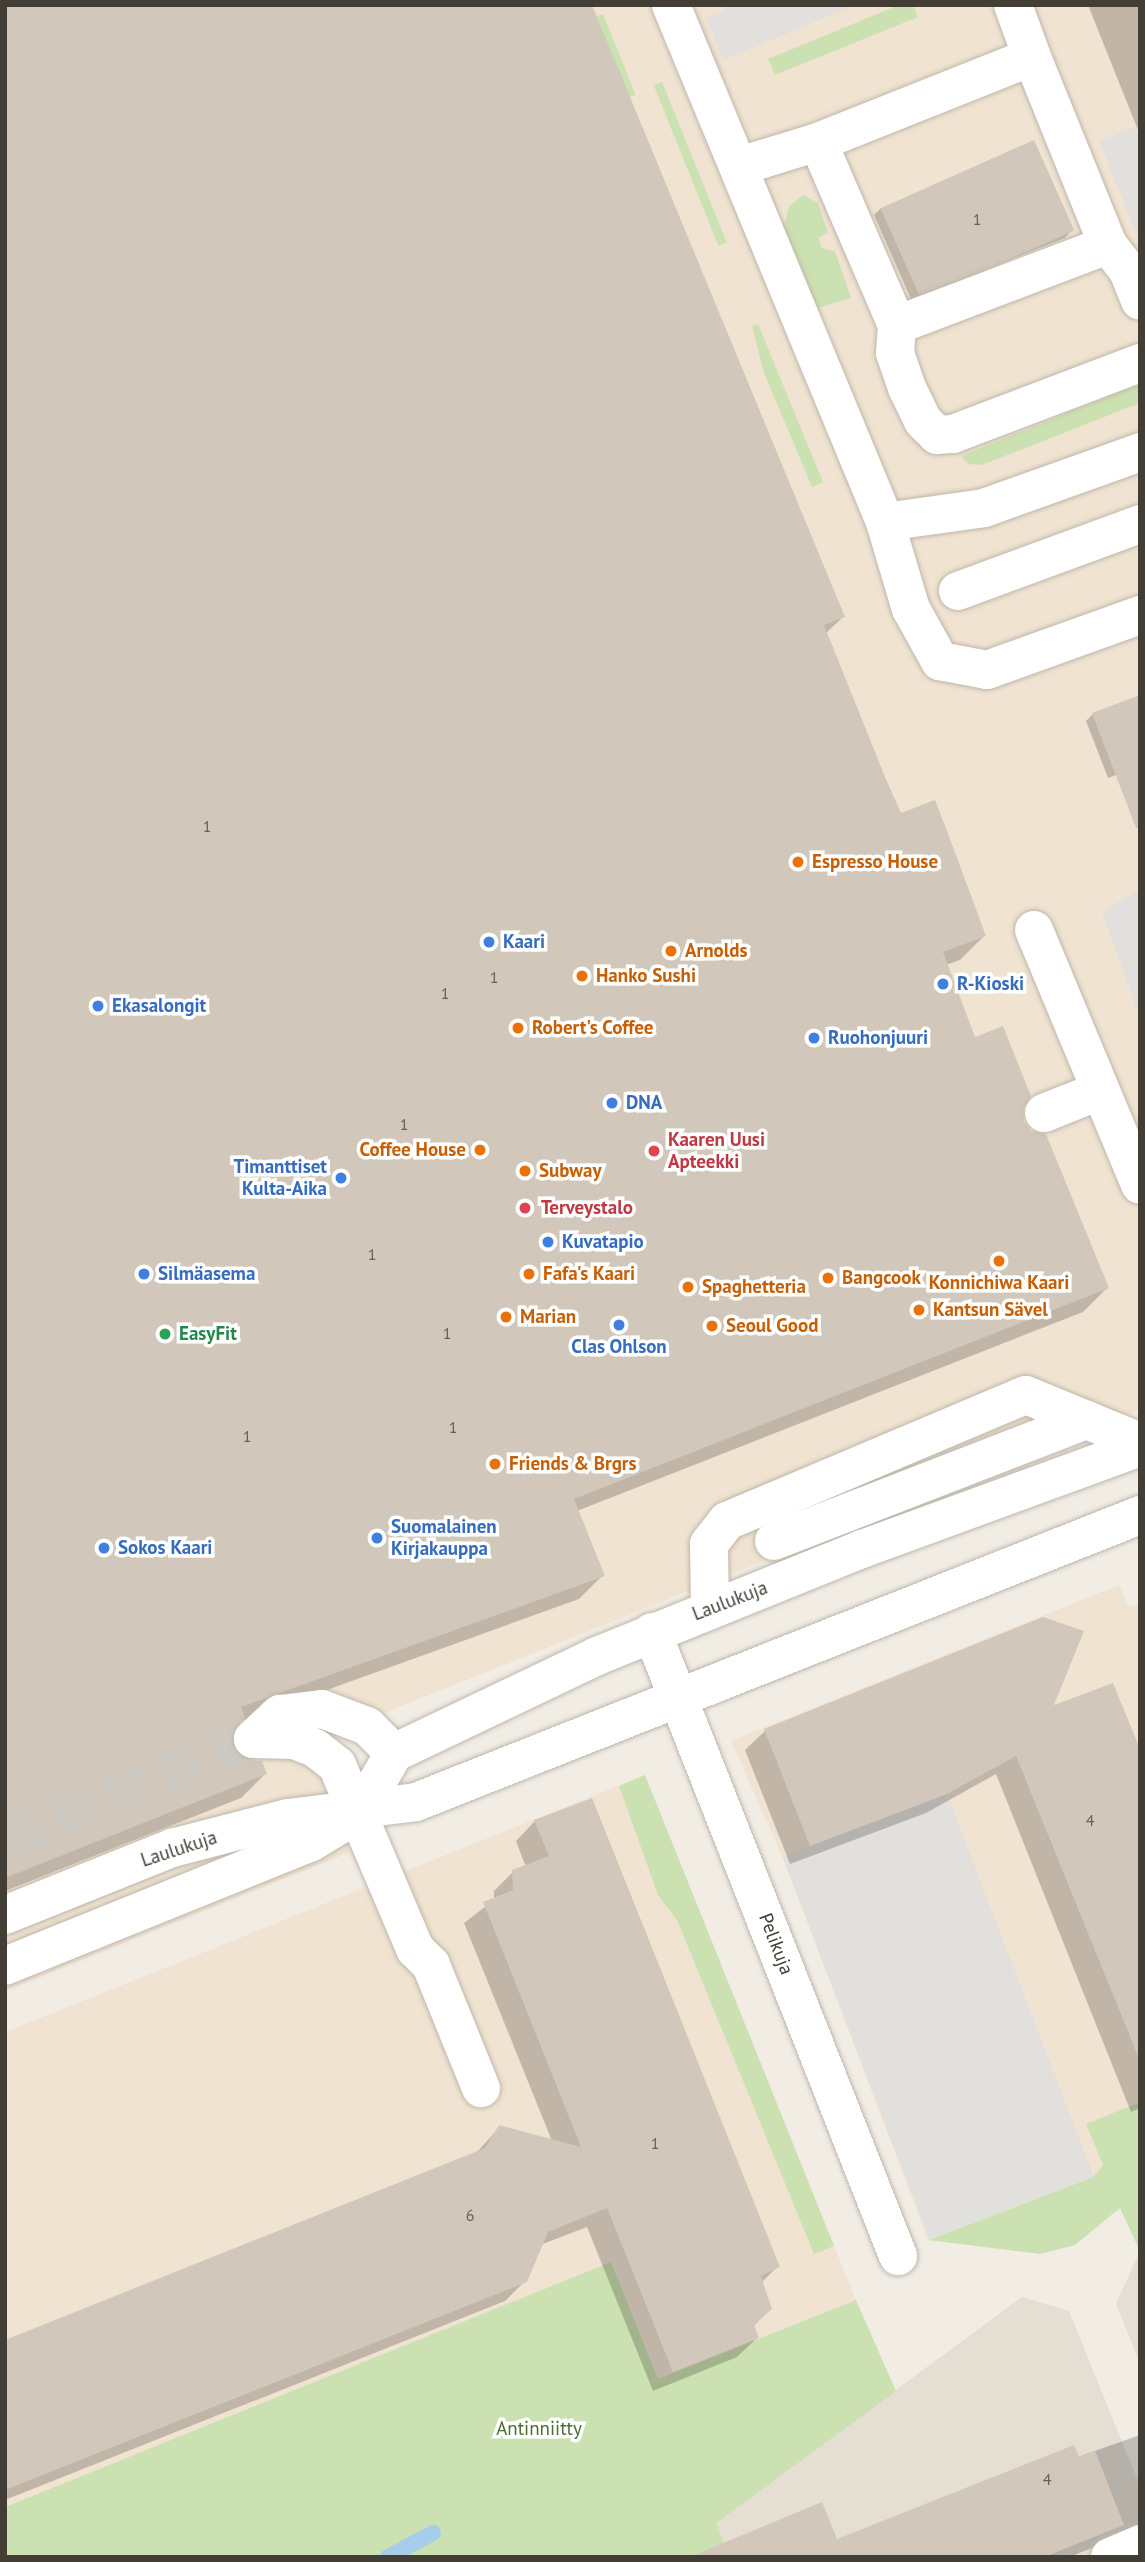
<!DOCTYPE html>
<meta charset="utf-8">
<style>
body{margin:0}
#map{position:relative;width:1145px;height:2562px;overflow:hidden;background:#f1ede5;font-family:"PT Sans",sans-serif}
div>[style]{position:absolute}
.residential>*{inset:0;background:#e4ded3}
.commercial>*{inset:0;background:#f1e3d1}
.green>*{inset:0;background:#cce1b1;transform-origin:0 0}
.parking>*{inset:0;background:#e2e0dd;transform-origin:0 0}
.shadow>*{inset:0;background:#0003}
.stream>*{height:16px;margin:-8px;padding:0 8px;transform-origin:8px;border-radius:8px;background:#a6cee8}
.building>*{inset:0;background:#d1c8bb;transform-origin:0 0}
.minor-tunnel>*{height:38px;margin-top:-19px;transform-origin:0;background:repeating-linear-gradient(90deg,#cecac2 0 38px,transparent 0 57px)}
.roads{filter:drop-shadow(0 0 2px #beb7ab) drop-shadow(0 0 2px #beb7ab)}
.minor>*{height:38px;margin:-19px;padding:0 19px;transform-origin:19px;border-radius:19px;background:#fff}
.dots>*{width:19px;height:19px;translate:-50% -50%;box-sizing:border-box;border:4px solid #fff;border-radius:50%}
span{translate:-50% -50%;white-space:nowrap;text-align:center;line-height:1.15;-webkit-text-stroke:7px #fff;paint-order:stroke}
.number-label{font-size:16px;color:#666056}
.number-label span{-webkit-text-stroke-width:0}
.food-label{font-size:19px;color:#c56008;font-weight:700}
.left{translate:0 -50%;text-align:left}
.right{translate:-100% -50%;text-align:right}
.shop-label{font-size:19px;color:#366cbe;font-weight:700}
.health-label{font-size:19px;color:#be3a42;font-weight:700}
.leisure-label{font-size:19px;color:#27864d;font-weight:700}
.street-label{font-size:19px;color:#423d35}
.park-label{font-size:19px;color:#476e2e}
.frame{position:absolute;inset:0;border:7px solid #423d35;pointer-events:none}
</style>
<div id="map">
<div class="residential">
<i style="clip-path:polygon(1140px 2251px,1140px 2363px,1116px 2304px)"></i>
<i style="clip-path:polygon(1022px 2297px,1069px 2311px,1140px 2486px,1140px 2557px,729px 2557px,715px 2523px)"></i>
</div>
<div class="commercial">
<i style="clip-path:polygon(5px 5px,1140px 5px,1140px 1410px,307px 1744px,350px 1852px,5px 1991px)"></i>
<i style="clip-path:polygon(1119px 1585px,1129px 1607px,1140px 1603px,1140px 2102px,1087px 2124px,1103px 2165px,1093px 2177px,928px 2240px,782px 1856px,731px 1741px)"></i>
<i style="clip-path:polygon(645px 1775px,856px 2300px,658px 2379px,611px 2262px,5px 2507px,5px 2032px)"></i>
</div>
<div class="green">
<i style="clip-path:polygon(899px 5px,913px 5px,918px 17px,775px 75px,768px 59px)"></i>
<i style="left:603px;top:14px;width:87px;height:7px;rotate:68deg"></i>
<i style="left:662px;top:82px;width:173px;height:9px;rotate:68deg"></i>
<i style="clip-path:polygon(803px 195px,818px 203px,828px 233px,818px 238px,822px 248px,835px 251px,851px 298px,818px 308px,784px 227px,789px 206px)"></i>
<i style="clip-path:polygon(758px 324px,823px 482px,812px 487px,764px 373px,752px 326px)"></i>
<i style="clip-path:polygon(1140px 384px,1140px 403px,982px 465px,968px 464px,961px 456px)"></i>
<i style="clip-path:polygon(645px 1775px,834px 2246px,814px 2254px,677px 1920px,658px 1895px,619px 1786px)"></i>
<i style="clip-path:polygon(1140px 2102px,1140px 2251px,1120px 2208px,1075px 2245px,1040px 2254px,928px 2240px,1093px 2177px,1103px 2165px,1086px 2124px)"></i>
<i style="clip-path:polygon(611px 2262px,658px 2379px,856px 2300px,896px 2391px,716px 2523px,729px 2557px,5px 2557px,5px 2507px)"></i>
</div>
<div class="parking">
<i style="clip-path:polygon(722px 5px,856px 5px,723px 60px,706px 18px,724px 10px)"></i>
<i style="clip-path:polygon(1135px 127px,1140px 139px,1139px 240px,1099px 141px)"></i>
<i style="clip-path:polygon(1140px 889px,1140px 1018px,1102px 912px)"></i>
<i style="left:947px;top:1794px;width:410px;height:176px;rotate:69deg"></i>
</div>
<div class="shadow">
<i style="clip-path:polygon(5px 5px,843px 617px,825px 634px,900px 815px,984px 936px,960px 960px,946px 965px,974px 1039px,1021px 1109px,1022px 1122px,1107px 1288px,1083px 1312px,577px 1511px,603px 1575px,579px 1599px,238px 1722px,231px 1731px,232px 1750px,265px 1774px,241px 1798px,5px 1891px)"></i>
<i style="clip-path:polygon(1088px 5px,1140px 5px,1140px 135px)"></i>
<i style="clip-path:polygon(881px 208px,1071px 231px,1065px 238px,911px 299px,874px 215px)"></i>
<i style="clip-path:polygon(1093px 714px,1140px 766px,1108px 778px,1086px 721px)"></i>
<i style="clip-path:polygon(1051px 1708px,1140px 1753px,1140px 2108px,1131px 2112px,996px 1774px,926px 1813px,790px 1864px,745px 1750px,765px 1731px)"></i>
<i style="clip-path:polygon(535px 1821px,778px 2266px,761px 2283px,770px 2309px,753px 2327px,757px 2338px,737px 2357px,653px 2391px,587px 2227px,540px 2245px,525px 2281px,505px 2301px,5px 2500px,5px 2342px,476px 2153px,500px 2127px,552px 2141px,464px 1923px,494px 1900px,494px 1891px,513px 1872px,526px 1867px,516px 1841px)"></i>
<i style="clip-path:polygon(1140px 2435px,1140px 2529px,1069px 2557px,728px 2557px,836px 2542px)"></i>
</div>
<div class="stream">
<i style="left:388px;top:2557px;width:51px;rotate:-28.1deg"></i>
</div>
<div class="building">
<i style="clip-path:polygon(5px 5px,592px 5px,845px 617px,824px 625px,885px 777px,901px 813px,935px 800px,947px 831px,986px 936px,943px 952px,975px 1037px,1003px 1026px,1031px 1096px,1023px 1109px,1024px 1122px,1031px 1131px,1046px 1134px,1109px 1288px,574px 1499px,605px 1576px,241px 1707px,245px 1717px,232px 1732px,234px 1749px,246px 1760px,262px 1761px,267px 1774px,5px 1878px)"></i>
<i style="left:1034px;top:140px;width:99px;height:168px;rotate:66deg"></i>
<i style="clip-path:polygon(1140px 695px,1140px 827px,1136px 828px,1092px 713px)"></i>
<i style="clip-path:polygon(1043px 1617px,1084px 1631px,1054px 1705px,1113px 1683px,1140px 1749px,1140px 2061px,1016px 1756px,947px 1794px,810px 1846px,764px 1729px)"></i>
<i style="clip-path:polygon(592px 1798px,780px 2267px,761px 2276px,772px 2309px,754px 2325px,759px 2338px,673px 2372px,607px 2208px,548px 2232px,527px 2282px,5px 2490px,5px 2340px,485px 2148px,499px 2125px,581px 2147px,483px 1902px,513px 1890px,512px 1870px,549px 1856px,534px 1820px)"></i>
<i style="clip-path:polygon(1074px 2445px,1079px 2457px,1095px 2451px,1124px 2525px,1044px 2557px,690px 2557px,822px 2502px,837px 2539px)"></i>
</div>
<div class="minor-tunnel">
<i style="left:5px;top:1840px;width:268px;rotate:-22.2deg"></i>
</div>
<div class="roads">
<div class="minor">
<i style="left:671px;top:5px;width:560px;rotate:67.51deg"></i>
<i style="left:885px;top:522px;width:91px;rotate:73.4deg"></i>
<i style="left:911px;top:609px;width:60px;rotate:60.9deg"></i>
<i style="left:940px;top:661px;width:48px;rotate:10.8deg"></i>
<i style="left:987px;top:670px;width:163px;rotate:-19.8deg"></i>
<i style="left:1013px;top:5px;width:55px;rotate:69.9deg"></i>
<i style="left:818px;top:142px;width:199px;rotate:66.7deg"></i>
<i style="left:897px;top:325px;width:28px;rotate:94deg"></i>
<i style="left:895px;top:353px;width:39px;rotate:71deg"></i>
<i style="left:908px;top:390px;width:34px;rotate:64deg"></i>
<i style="left:923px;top:421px;width:20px;rotate:45deg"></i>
<i style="left:937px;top:435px;width:16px;rotate:-4deg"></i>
<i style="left:953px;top:434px;width:200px;rotate:-20.8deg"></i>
<i style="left:740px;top:166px;width:82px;rotate:-17.1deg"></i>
<i style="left:818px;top:142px;width:230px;rotate:-21.7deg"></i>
<i style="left:1032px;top:57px;width:203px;rotate:68deg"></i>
<i style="left:1108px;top:245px;width:33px;rotate:52deg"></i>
<i style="left:1128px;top:271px;width:32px;rotate:68deg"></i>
<i style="left:897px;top:325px;width:226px;rotate:-20.8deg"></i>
<i style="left:885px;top:522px;width:100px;rotate:-8deg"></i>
<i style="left:984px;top:508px;width:166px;rotate:-19.7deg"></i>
<i style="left:958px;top:591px;width:194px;rotate:-20.2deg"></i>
<i style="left:1034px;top:930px;width:276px;rotate:67.4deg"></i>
<i style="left:1044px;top:1113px;width:59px;rotate:-21.8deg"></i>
<i style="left:774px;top:1541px;width:335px;rotate:-21.2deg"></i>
<i style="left:710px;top:1609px;width:65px;rotate:-90.9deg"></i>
<i style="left:709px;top:1544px;width:29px;rotate:-52deg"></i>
<i style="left:727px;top:1521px;width:324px;rotate:-22.9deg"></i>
<i style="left:1026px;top:1395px;width:123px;rotate:22.4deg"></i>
<i style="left:652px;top:1632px;width:671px;rotate:68.48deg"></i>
<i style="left:253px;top:1739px;width:41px;rotate:1.4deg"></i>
<i style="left:294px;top:1740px;width:22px;rotate:21deg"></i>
<i style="left:315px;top:1748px;width:28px;rotate:38deg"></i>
<i style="left:337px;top:1765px;width:200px;rotate:67deg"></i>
<i style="left:415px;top:1949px;width:23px;rotate:45deg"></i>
<i style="left:431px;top:1965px;width:133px;rotate:67.9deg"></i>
<i style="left:253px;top:1739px;width:37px;rotate:-43deg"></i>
<i style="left:280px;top:1714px;width:42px;rotate:-6.8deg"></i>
<i style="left:322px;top:1709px;width:48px;rotate:20.7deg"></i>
<i style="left:367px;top:1726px;width:38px;rotate:45deg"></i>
<i style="left:360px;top:1812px;width:68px;rotate:-60deg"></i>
<i style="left:394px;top:1753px;width:225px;rotate:-25.5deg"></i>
<i style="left:597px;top:1656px;width:286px;rotate:-22deg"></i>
<i style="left:862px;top:1549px;width:296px;rotate:-20.1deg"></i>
<i style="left:5px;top:1915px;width:180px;rotate:-21.9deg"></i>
<i style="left:172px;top:1848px;width:120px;rotate:-14.5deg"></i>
<i style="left:288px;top:1818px;width:129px;rotate:-7.1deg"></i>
<i style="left:416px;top:1802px;width:779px;rotate:-21.62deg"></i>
<i style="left:5px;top:1966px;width:329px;rotate:-22deg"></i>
<i style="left:310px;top:1843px;width:50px;rotate:-31.2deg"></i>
<i style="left:1110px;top:2557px;width:33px;rotate:-23deg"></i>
</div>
</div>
<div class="dots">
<i style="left:798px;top:862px;background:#e8710a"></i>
<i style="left:489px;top:942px;background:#3f7fe0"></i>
<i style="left:671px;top:951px;background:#e8710a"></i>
<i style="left:582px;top:976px;background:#e8710a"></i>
<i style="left:943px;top:984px;background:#3f7fe0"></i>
<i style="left:98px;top:1006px;background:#3f7fe0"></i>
<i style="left:518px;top:1028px;background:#e8710a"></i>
<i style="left:814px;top:1038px;background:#3f7fe0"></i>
<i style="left:612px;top:1103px;background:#3f7fe0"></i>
<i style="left:480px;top:1150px;background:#e8710a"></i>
<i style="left:654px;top:1151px;background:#e0444e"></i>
<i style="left:525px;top:1171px;background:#e8710a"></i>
<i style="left:341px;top:1178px;background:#3f7fe0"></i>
<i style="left:525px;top:1208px;background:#e0444e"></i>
<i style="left:548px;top:1242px;background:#3f7fe0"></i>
<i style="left:999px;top:1261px;background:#e8710a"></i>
<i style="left:144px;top:1274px;background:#3f7fe0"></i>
<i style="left:529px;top:1274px;background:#e8710a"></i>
<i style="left:828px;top:1278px;background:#e8710a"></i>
<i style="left:688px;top:1287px;background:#e8710a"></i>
<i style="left:919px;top:1310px;background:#e8710a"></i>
<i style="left:506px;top:1317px;background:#e8710a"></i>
<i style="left:619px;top:1325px;background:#3f7fe0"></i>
<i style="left:712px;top:1326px;background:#e8710a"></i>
<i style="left:165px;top:1334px;background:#2e9e5b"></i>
<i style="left:495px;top:1464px;background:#e8710a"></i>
<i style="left:377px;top:1538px;background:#3f7fe0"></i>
<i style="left:104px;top:1548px;background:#3f7fe0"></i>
</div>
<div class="number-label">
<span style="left:977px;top:219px">1</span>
<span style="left:207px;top:826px">1</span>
<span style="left:494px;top:977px">1</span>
<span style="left:445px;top:993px">1</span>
<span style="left:404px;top:1124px">1</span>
<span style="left:372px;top:1254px">1</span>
<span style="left:447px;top:1333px">1</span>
<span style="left:453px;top:1427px">1</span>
<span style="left:247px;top:1436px">1</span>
<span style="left:1090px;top:1820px">4</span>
<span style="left:655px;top:2143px">1</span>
<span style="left:470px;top:2215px">6</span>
<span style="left:1047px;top:2479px">4</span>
</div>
<div class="food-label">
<span class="left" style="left:812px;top:862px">Espresso House</span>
<span class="left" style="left:685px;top:951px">Arnolds</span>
<span class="left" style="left:596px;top:976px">Hanko Sushi</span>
<span class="left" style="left:532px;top:1028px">Robert's Coffee</span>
<span class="right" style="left:466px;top:1150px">Coffee House</span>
<span class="left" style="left:539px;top:1171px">Subway</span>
<span class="left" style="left:543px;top:1274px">Fafa's Kaari</span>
<span class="left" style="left:842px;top:1278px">Bangcook</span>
<span style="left:999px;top:1283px">Konnichiwa Kaari</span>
<span class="left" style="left:702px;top:1287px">Spaghetteria</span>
<span class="left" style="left:933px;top:1310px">Kantsun Sävel</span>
<span class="left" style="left:520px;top:1317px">Marian</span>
<span class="left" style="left:726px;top:1326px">Seoul Good</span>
<span class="left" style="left:509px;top:1464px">Friends &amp; Brgrs</span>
</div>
<div class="shop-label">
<span class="left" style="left:503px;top:942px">Kaari</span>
<span class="left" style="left:957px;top:984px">R-Kioski</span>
<span class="left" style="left:112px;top:1006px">Ekasalongit</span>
<span class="left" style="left:828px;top:1038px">Ruohonjuuri</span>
<span class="left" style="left:626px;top:1103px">DNA</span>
<span class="right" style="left:327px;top:1178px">Timanttiset<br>Kulta-Aika</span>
<span class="left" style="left:562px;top:1242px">Kuvatapio</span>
<span class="left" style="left:158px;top:1274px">Silmäasema</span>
<span style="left:619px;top:1347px">Clas Ohlson</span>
<span class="left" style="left:391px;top:1538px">Suomalainen<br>Kirjakauppa</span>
<span class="left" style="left:118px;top:1548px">Sokos Kaari</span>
</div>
<div class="health-label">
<span class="left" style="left:668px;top:1151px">Kaaren Uusi<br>Apteekki</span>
<span class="left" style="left:541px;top:1208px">Terveystalo</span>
</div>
<div class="leisure-label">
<span class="left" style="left:179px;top:1334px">EasyFit</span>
</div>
<div class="street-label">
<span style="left:730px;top:1601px;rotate:-21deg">Laulukuja</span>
<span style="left:179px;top:1849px;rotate:-18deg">Laulukuja</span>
<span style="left:776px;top:1944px;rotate:69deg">Pelikuja</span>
</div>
<div class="park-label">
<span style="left:539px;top:2429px">Antinniitty</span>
</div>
<div class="frame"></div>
</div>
